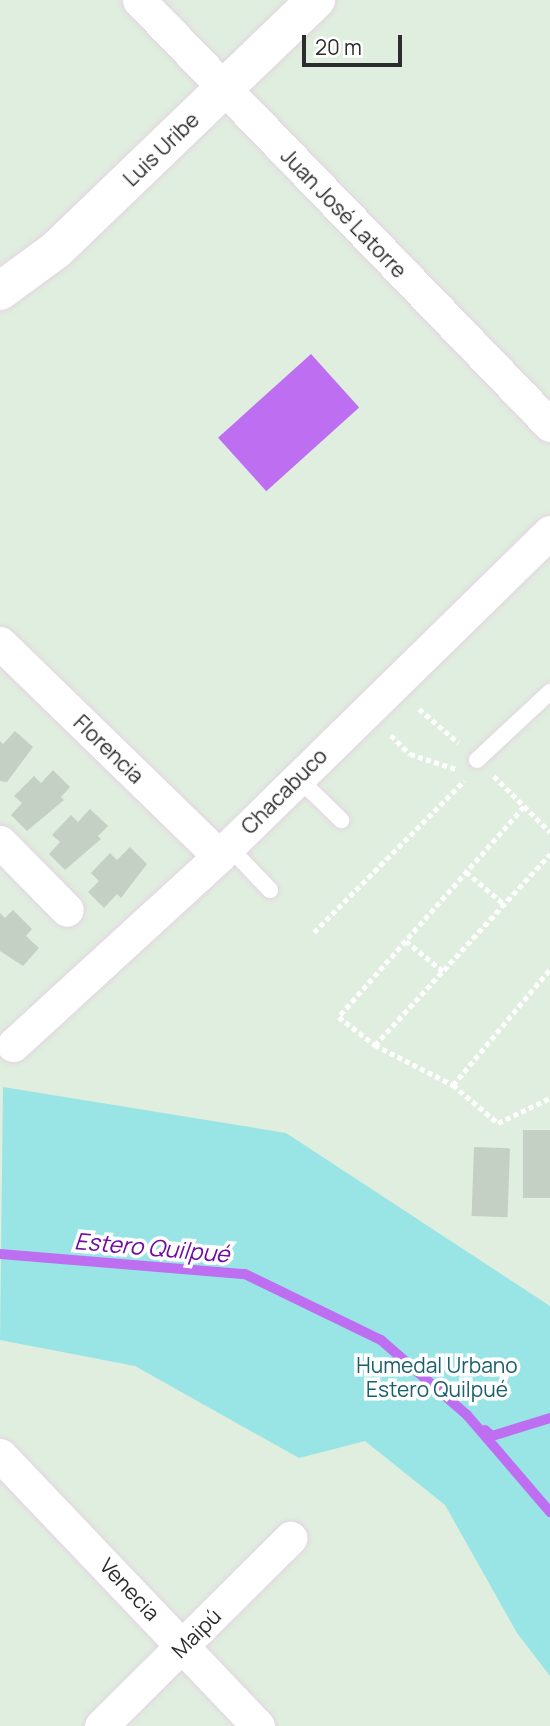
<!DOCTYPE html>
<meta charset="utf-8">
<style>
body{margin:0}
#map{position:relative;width:550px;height:1726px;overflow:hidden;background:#dfeede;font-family:Manrope,sans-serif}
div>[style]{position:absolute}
.green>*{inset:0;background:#99e5e5}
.water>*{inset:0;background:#be6ff1;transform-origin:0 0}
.stream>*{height:10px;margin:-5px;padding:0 5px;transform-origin:5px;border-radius:5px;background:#be6ff1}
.building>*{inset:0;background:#c4d0c3;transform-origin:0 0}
.path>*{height:4.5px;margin-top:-2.25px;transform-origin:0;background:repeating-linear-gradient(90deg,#fff 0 5px,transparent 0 8.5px)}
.roads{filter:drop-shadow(0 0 2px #e4d3e2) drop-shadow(0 0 2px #e4d3e2)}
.lane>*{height:16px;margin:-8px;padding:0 8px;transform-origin:8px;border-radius:8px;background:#fff}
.street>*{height:33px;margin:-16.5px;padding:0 16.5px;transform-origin:16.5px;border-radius:16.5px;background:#fff}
.secondary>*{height:38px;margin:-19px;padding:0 19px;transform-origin:19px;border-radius:19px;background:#fff}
span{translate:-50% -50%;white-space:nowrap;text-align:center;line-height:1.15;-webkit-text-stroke:7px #fff;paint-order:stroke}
.street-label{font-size:21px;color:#2c2c2c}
.park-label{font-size:21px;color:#19606b}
.water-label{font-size:23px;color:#710ba1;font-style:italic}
.scale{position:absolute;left:302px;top:35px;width:100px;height:32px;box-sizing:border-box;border:4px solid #2c2c2c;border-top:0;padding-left:9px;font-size:21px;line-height:24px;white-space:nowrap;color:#2c2c2c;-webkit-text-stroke:5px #fff;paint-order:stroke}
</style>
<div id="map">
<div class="green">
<i style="clip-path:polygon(3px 1087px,286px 1133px,550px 1306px,550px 1676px,517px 1633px,445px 1505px,365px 1441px,299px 1458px,135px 1366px,0 1340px)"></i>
</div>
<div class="water">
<i style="left:311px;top:354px;width:72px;height:125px;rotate:48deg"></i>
</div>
<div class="stream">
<i style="left:0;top:1254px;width:246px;rotate:4.7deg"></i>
<i style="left:245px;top:1274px;width:151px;rotate:25.9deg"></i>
<i style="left:381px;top:1340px;width:114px;rotate:41.1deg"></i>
<i style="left:467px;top:1415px;width:128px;rotate:49.4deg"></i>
<i style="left:485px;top:1430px;width:9px;rotate:41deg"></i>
<i style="left:492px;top:1436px;width:61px;rotate:-17.2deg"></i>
</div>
<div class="building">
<i style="clip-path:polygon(15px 731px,33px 747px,7px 782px,0 781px,0 741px,3px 744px)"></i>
<i style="clip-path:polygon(53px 770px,70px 787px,61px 797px,64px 800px,27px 831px,11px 815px,22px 803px,14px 796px,34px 776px,41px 783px)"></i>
<i style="clip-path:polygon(90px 809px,108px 826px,98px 836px,101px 839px,65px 870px,49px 854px,60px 842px,52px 835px,71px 815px,78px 822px)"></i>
<i style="clip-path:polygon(130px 847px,147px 864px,121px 898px,117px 894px,104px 908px,88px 892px,99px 881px,91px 873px,110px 853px,117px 860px)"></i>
<i style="clip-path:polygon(13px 910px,32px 929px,26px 936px,39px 948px,23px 966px,0 951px,0 913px,5px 918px)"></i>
<i style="left:523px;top:1130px;width:27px;height:68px"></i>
<i style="left:474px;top:1147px;width:36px;height:69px;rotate:2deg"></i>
</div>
<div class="path">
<i style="left:419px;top:709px;width:52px;rotate:40.4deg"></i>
<i style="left:391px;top:735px;width:27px;rotate:45deg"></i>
<i style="left:410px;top:754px;width:48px;rotate:18.1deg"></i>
<i style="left:494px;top:776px;width:79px;rotate:45deg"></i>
<i style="left:524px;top:807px;width:280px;rotate:131.4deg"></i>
<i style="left:339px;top:1017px;width:46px;rotate:37.9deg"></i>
<i style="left:375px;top:1045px;width:88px;rotate:27.1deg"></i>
<i style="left:453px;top:1085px;width:59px;rotate:40.2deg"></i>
<i style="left:498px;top:1123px;width:58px;rotate:-25.7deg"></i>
<i style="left:466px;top:872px;width:50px;rotate:40.1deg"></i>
<i style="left:314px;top:932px;width:213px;rotate:-45.2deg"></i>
<i style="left:406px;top:941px;width:48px;rotate:39deg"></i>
<i style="left:375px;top:1045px;width:259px;rotate:-47.5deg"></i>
<i style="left:453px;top:1085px;width:151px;rotate:-50.1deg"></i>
</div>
<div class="roads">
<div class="lane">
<i style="left:477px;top:760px;width:100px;rotate:-43deg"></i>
<i style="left:297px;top:777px;width:62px;rotate:44.3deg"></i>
<i style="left:228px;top:846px;width:61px;rotate:46.3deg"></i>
</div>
<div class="street">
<i style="left:139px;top:0;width:591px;rotate:45.96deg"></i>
<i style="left:0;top:643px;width:305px;rotate:44.2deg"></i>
<i style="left:0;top:842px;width:95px;rotate:45.4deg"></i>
<i style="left:13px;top:1045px;width:280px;rotate:-42.5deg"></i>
<i style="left:219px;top:856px;width:463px;rotate:-44.4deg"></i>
<i style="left:0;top:1455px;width:374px;rotate:46.4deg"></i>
<i style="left:101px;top:1726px;width:267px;rotate:-44.8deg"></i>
</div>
<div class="secondary">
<i style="left:0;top:291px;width:69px;rotate:-36.2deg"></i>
<i style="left:56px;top:250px;width:361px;rotate:-43.9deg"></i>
</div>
</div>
<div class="street-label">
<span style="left:161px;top:149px;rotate:-44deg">Luis Uribe</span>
<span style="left:344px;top:213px;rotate:46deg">Juan José Latorre</span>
<span style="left:109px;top:749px;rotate:44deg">Florencia</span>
<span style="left:284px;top:791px;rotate:-45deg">Chacabuco</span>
<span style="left:130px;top:1589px;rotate:47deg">Venecia</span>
<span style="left:196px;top:1633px;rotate:-45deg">Maipú</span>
</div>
<div class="park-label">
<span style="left:437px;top:1377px">Humedal Urbano<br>Estero Quilpué</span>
</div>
<div class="water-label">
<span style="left:152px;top:1247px;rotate:5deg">Estero Quilpué</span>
</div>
<div class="scale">20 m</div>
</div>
